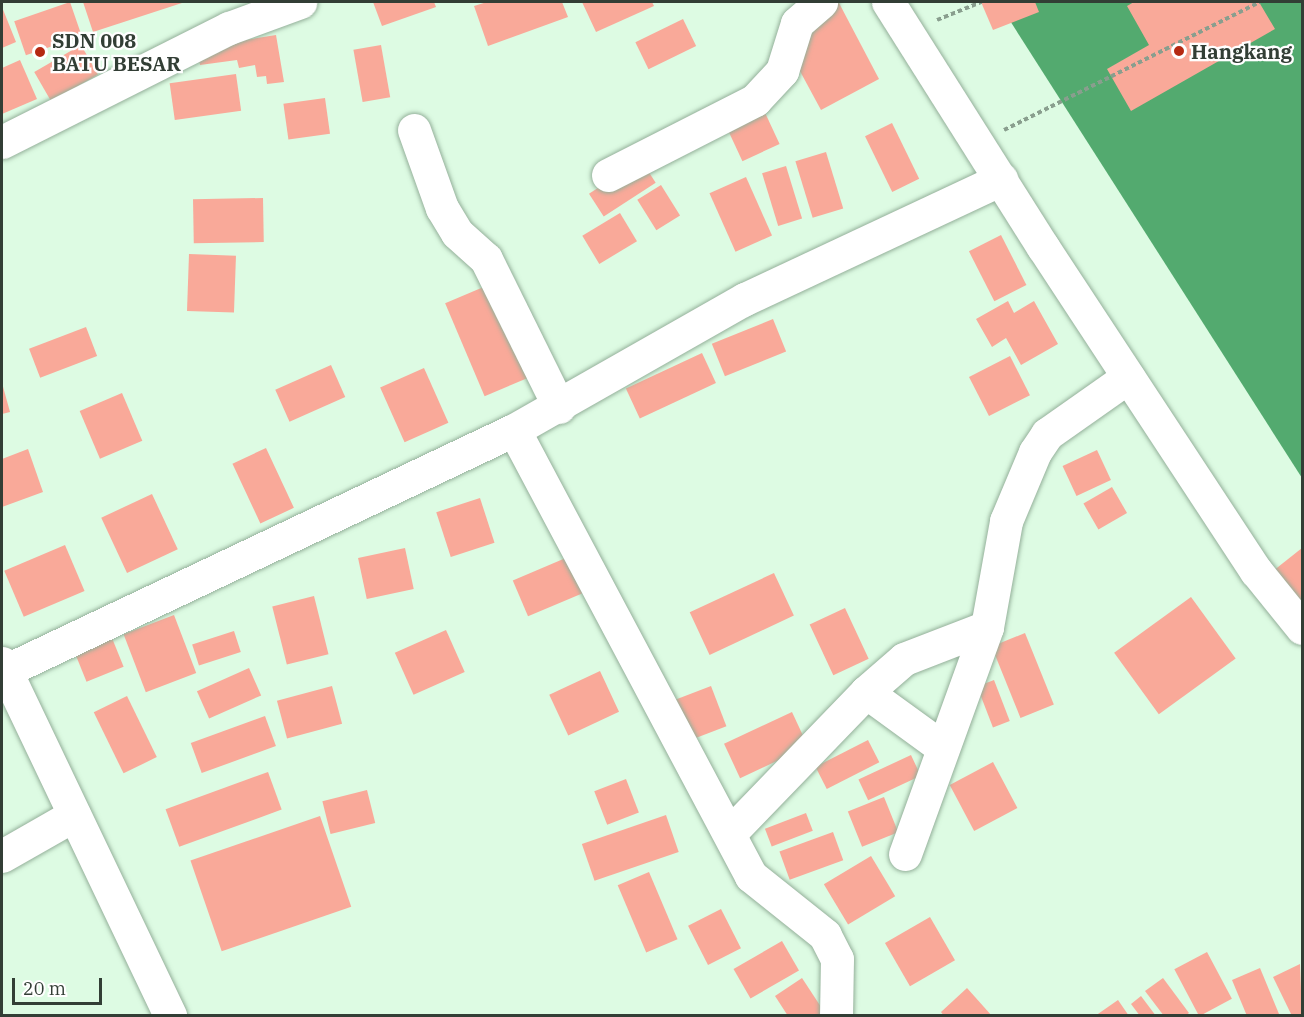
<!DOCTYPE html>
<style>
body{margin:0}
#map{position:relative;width:1304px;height:1017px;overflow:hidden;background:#ddfbe3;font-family:"IBM Plex Serif",serif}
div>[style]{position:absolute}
.water>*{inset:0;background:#53aa6f}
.building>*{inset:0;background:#f9a999;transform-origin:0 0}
.path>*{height:4px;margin-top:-2px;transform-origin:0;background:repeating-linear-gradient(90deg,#899e8e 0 4.5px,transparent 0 7.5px)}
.roads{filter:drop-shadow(0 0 2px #94b09a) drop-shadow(0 0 2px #94b09a)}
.minor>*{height:33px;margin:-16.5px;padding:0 16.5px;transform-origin:16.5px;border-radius:16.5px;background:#fff}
.dots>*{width:16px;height:16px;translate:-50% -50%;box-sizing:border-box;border:3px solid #fff;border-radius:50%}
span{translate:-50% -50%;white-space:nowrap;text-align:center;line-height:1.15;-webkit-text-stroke:4.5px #fff;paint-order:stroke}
.poi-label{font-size:20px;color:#323e35;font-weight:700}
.left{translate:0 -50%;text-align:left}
.frame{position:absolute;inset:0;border:3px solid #323e35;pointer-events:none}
.scale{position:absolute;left:12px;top:978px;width:90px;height:27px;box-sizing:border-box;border:3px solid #323e35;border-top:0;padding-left:8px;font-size:18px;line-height:21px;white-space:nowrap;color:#323e35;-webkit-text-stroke:4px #fff;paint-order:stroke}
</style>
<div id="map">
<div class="water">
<i style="clip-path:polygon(998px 2px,1302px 2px,1302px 478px)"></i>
</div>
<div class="building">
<i style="left:70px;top:2px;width:36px;height:59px;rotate:71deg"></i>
<i style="clip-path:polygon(83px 2px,185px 2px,93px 32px)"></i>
<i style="clip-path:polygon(373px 2px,434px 2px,436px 7px,382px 26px)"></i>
<i style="clip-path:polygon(487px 2px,562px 2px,568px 17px,488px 46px,474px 6px)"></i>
<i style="clip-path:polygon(582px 2px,652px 2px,654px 6px,596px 32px)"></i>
<i style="clip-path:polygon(981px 2px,1035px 2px,1039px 12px,993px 30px)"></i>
<i style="clip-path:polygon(1134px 2px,1259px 2px,1275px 29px,1131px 111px,1107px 69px,1149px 45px,1127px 6px)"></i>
<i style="clip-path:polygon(839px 3px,879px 79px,821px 110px,788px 49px,797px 25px)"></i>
<i style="clip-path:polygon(2px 7px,16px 42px,2px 48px)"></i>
<i style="left:683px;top:19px;width:30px;height:53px;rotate:64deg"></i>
<i style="clip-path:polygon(276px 35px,284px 82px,267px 84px,266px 76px,257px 77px,255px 65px,239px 68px,237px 60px,200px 65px,197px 48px)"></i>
<i style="left:81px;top:45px;width:34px;height:54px;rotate:60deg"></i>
<i style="left:381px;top:45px;width:53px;height:28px;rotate:80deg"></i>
<i style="clip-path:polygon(20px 60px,37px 99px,2px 114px,2px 68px)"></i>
<i style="left:236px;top:74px;width:37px;height:67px;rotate:82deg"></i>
<i style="left:325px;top:98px;width:36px;height:42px;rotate:82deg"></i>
<i style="left:761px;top:104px;width:44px;height:41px;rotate:65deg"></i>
<i style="left:892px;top:123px;width:62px;height:30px;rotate:64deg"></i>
<i style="left:826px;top:152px;width:59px;height:32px;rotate:73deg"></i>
<i style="left:641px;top:160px;width:27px;height:62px;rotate:57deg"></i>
<i style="left:786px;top:166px;width:55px;height:25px;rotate:73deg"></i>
<i style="left:746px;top:177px;width:64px;height:40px;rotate:66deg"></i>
<i style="left:661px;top:185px;width:36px;height:28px;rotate:58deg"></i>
<i style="left:263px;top:198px;width:44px;height:70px;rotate:89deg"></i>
<i style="left:620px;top:213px;width:33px;height:44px;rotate:59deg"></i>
<i style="left:1001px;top:235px;width:56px;height:36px;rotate:63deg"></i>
<i style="left:189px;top:254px;width:47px;height:57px;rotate:2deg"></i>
<i style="left:493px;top:283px;width:101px;height:52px;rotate:67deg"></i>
<i style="clip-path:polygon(1008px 301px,1014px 313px,1034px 301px,1058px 344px,1021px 365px,1006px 338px,992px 347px,976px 319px)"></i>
<i style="left:773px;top:319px;width:35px;height:66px;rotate:68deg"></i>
<i style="left:86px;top:327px;width:31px;height:61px;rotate:69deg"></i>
<i style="left:702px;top:353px;width:33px;height:84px;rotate:65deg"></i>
<i style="left:1010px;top:356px;width:44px;height:46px;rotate:63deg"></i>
<i style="left:331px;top:365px;width:35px;height:61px;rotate:66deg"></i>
<i style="left:424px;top:368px;width:60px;height:48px;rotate:66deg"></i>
<i style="clip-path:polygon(2px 383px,10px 412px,2px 414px)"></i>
<i style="left:122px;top:393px;width:52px;height:46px;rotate:67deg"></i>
<i style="left:266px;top:448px;width:66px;height:37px;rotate:65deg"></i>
<i style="clip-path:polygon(28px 449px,43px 492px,2px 507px,2px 459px)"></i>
<i style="left:1097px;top:450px;width:33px;height:38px;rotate:65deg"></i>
<i style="left:1112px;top:487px;width:30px;height:33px;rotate:60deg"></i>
<i style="left:152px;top:494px;width:61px;height:56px;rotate:65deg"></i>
<i style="left:480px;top:498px;width:47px;height:46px;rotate:72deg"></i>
<i style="left:65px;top:545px;width:50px;height:66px;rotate:67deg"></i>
<i style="left:405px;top:548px;width:42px;height:48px;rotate:78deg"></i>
<i style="clip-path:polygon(1302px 548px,1302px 607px,1273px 571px)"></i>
<i style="left:568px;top:557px;width:39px;height:60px;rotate:67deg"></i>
<i style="left:774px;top:573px;width:47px;height:93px;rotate:65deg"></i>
<i style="left:314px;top:596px;width:60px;height:43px;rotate:76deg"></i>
<i style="left:1191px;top:597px;width:76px;height:95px;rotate:54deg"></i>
<i style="left:845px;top:608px;width:56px;height:39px;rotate:65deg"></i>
<i style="left:174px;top:615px;width:62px;height:54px;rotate:69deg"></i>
<i style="left:446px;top:630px;width:46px;height:56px;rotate:66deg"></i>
<i style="left:234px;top:631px;width:22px;height:44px;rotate:72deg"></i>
<i style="left:1025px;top:633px;width:77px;height:36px;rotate:68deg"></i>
<i style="left:112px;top:638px;width:31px;height:40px;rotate:68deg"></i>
<i style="left:249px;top:668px;width:30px;height:57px;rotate:66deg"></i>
<i style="left:600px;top:671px;width:45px;height:56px;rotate:65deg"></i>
<i style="left:994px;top:680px;width:44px;height:18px;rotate:69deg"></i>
<i style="left:332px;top:686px;width:39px;height:57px;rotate:75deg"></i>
<i style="left:711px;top:686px;width:43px;height:46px;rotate:69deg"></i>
<i style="left:127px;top:696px;width:68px;height:37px;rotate:64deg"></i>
<i style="left:792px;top:712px;width:38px;height:75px;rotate:65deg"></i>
<i style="left:265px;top:716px;width:32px;height:79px;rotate:70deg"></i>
<i style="left:868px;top:740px;width:25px;height:59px;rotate:63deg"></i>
<i style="left:911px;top:755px;width:23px;height:58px;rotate:65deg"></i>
<i style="left:993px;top:762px;width:52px;height:49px;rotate:62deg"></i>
<i style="left:268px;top:772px;width:40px;height:109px;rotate:70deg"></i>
<i style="left:626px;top:779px;width:36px;height:34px;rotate:69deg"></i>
<i style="left:367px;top:790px;width:34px;height:46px;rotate:76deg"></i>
<i style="left:884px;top:797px;width:38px;height:39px;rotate:68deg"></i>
<i style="left:806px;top:813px;width:19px;height:44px;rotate:69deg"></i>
<i style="left:666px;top:815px;width:39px;height:89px;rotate:71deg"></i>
<i style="left:320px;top:816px;width:96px;height:137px;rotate:71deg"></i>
<i style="left:833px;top:832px;width:30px;height:57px;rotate:70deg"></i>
<i style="left:871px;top:856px;width:47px;height:55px;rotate:59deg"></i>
<i style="left:649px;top:872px;width:73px;height:34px;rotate:67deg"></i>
<i style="left:721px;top:909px;width:44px;height:37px;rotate:63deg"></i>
<i style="left:930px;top:917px;width:50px;height:52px;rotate:60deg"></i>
<i style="left:782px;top:941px;width:34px;height:56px;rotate:60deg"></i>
<i style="left:1207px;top:952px;width:53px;height:37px;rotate:62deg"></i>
<i style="clip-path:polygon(1300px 964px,1302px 1016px,1292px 1016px,1273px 977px)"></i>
<i style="clip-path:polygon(1260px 968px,1279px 1014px,1275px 1016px,1247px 1016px,1232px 980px)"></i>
<i style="clip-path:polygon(802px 978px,825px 1013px,821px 1016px,788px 1016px,775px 996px)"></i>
<i style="clip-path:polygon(1163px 978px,1189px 1013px,1185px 1016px,1164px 1016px,1145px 991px)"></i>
<i style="clip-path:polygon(967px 988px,992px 1016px,944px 1016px,941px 1012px)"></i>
<i style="clip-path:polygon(1141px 996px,1156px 1016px,1140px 1016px,1131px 1004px)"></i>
<i style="clip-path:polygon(1118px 1000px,1129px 1016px,1095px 1016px)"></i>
</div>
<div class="path">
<i style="left:937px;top:20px;width:48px;rotate:-22.2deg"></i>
<i style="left:1004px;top:130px;width:286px;rotate:-26.6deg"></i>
</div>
<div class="roads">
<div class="minor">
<i style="left:888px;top:2px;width:290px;rotate:57.7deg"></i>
<i style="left:1043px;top:247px;width:388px;rotate:56.7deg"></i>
<i style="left:1256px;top:571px;width:73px;rotate:51.1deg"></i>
<i style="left:414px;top:130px;width:83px;rotate:70.3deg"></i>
<i style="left:442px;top:208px;width:29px;rotate:59deg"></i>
<i style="left:457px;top:233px;width:39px;rotate:42deg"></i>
<i style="left:486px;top:259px;width:165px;rotate:63.7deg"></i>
<i style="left:2px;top:142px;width:254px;rotate:-26.7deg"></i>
<i style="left:229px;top:28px;width:76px;rotate:-20.1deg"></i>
<i style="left:608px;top:175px;width:165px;rotate:-27deg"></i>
<i style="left:755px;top:100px;width:40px;rotate:-47deg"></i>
<i style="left:782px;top:71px;width:50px;rotate:-72.6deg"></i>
<i style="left:797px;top:23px;width:32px;rotate:-41deg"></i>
<i style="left:2px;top:663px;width:391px;rotate:64.5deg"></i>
<i style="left:5px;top:671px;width:563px;rotate:-25.34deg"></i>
<i style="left:866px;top:692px;width:95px;rotate:36deg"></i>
<i style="left:730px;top:833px;width:196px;rotate:-46deg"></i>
<i style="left:866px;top:692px;width:50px;rotate:-41deg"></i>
<i style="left:904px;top:659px;width:89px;rotate:-21.1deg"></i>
<i style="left:905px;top:854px;width:241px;rotate:-70.1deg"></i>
<i style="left:987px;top:627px;width:108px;rotate:-79.8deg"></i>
<i style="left:1006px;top:521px;width:75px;rotate:-67.2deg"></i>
<i style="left:1035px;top:452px;width:22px;rotate:-56deg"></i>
<i style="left:1047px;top:434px;width:99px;rotate:-35.1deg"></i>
<i style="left:2px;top:856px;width:83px;rotate:-29.7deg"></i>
<i style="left:836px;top:1016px;width:57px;rotate:-89deg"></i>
<i style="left:837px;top:959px;width:27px;rotate:-117deg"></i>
<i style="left:825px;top:935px;width:95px;rotate:-141.4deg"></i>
<i style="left:751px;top:876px;width:505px;rotate:-117.99deg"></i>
<i style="left:514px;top:430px;width:266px;rotate:-29.6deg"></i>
<i style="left:745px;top:299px;width:283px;rotate:-25.1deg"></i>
</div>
</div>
<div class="dots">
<i style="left:1179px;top:51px;background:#b52912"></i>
<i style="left:40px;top:52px;background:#b52912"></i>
</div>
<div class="poi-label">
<span class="left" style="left:52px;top:52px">SDN 008<br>BATU BESAR</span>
<span class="left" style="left:1191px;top:51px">Hangkang</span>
</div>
<div class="frame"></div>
<div class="scale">20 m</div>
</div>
